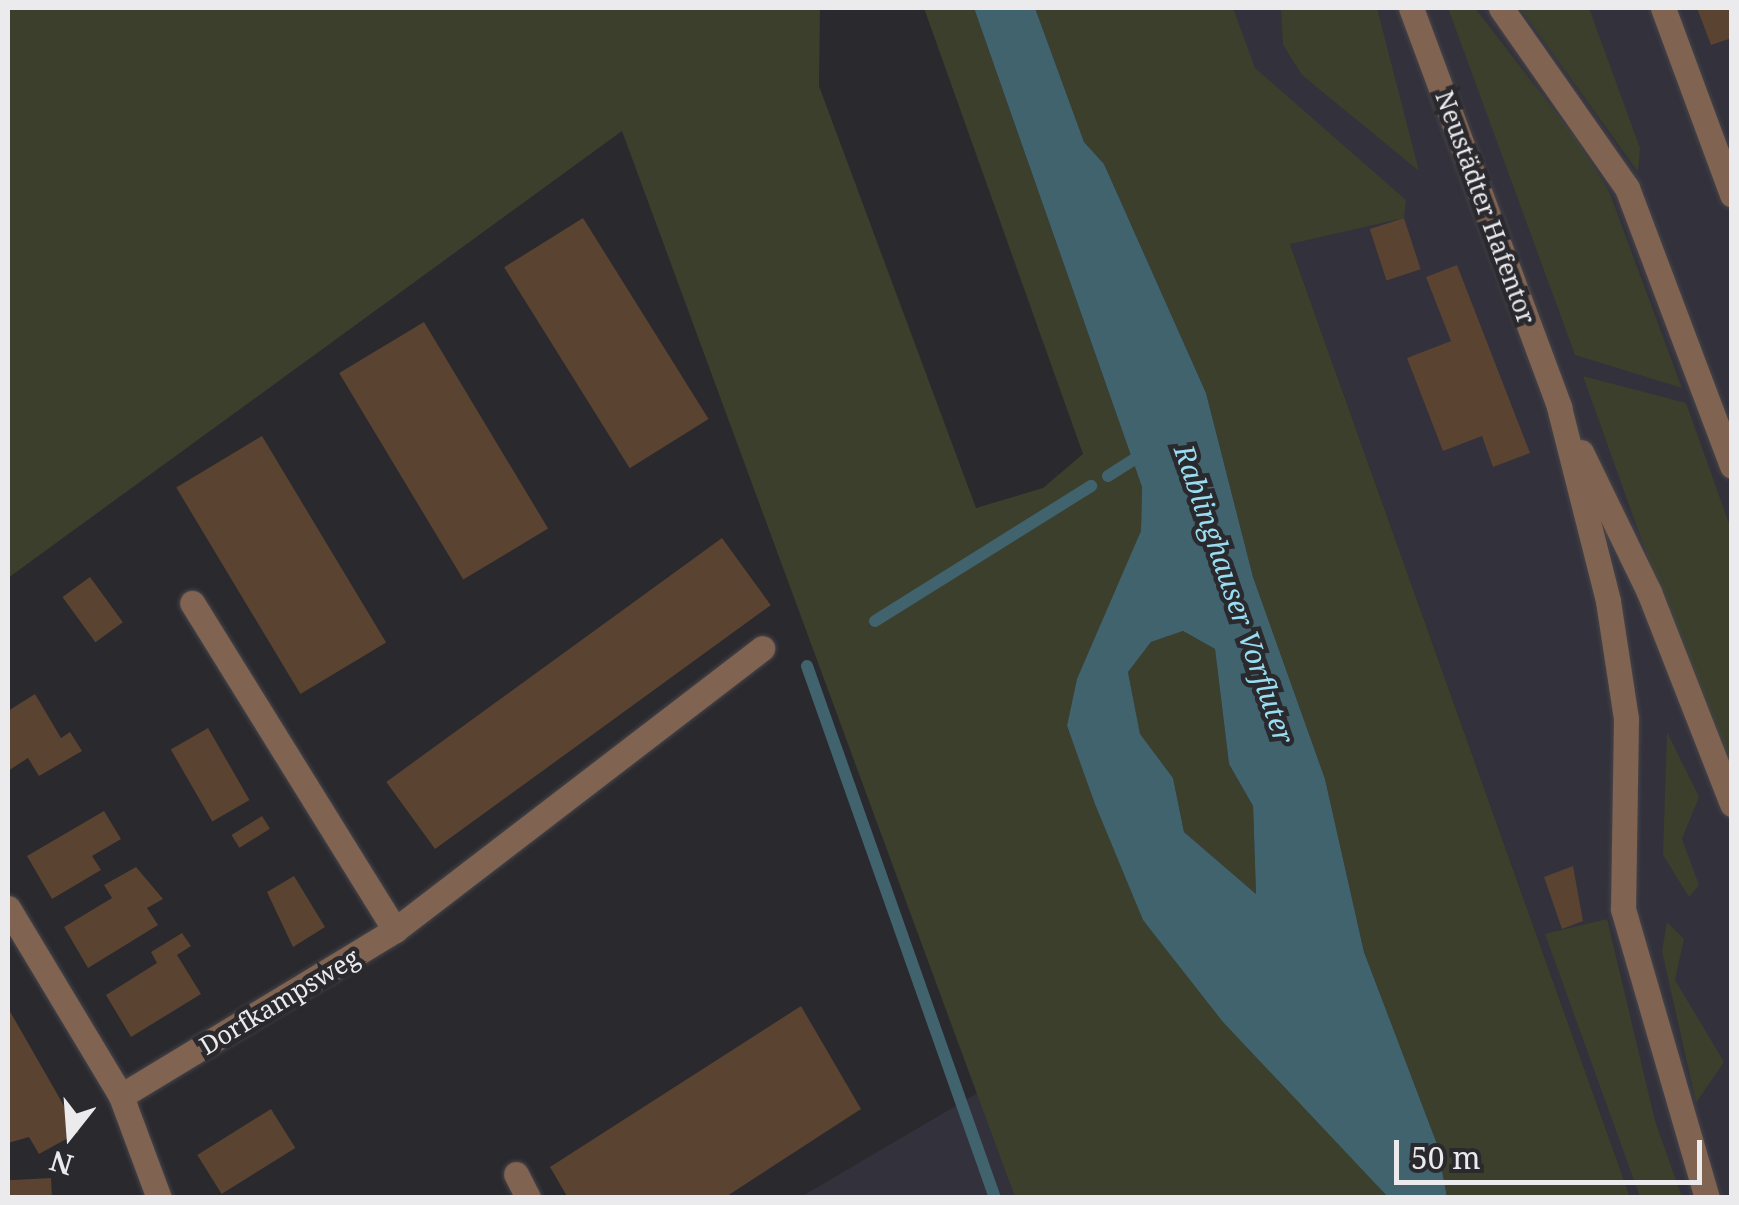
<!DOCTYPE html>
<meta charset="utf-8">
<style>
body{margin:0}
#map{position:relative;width:1739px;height:1205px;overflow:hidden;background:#2a292e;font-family:"Noto Serif",serif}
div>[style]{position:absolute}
.built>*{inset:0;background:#33313b}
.green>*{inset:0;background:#3b3f2c}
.water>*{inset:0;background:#40636e}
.stream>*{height:12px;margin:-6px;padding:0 6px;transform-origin:6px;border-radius:6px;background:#40636e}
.building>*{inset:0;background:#5a4331;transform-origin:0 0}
.roads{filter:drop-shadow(0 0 2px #454449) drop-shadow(0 0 2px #454449)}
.minor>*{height:25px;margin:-12.5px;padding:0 12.5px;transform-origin:12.5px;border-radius:12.5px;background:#806351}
span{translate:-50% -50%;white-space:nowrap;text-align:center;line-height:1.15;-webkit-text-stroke:9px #2a292e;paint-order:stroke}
.street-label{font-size:25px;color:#ebeaed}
.water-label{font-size:28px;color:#99ddf1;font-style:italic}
.frame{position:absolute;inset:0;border:10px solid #ebeaed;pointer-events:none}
.north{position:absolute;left:20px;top:1085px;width:100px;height:100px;-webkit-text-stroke:8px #2a292e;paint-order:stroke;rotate:197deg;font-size:28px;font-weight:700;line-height:40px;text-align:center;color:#ebeaed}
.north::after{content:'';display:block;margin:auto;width:35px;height:45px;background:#ebeaed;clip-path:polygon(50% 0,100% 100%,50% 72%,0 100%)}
.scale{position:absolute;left:1394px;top:1140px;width:308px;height:45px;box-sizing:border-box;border:5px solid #ebeaed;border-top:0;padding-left:12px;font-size:30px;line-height:35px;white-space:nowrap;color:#ebeaed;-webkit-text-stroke:8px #2a292e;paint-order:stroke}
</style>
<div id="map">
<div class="built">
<i style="clip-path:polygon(1206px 8px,1731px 8px,1731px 1197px,1630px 1197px)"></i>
<i style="clip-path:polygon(981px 1091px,1015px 1197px,799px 1198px)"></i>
</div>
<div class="green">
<i style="clip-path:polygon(8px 8px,820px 8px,819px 86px,976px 508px,1043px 488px,1083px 454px,924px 8px,974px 8px,1142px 487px,1141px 531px,1067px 727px,1143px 920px,1388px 1197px,1015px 1197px,622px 131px,8px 578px)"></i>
<i style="clip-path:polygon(1035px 8px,1233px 8px,1255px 68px,1406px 200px,1404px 218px,1290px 244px,1630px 1197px,1447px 1197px,1437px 1144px,1364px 952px,1325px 779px,1253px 577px,1206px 393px,1104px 164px,1084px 142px)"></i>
<i style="clip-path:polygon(1281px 8px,1377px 8px,1419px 171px,1302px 75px,1283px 45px)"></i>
<i style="clip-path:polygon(1448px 8px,1475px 8px,1575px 137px,1609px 191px,1682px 388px,1575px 355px)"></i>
<i style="clip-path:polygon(1520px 8px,1589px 8px,1640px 148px,1638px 172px)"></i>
<i style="clip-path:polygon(1583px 376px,1686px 403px,1731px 529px,1732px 761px,1723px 768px)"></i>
<i style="clip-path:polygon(1183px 631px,1215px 649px,1229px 764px,1253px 806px,1256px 894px,1184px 832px,1173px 778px,1140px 735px,1128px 672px,1151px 642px)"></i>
<i style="clip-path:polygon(1667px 732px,1699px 797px,1682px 839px,1699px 885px,1689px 897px,1663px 855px)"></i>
<i style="clip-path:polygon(1607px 919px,1655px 1121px,1682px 1197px,1640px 1197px,1545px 934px)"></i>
<i style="clip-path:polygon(1667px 922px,1684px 939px,1675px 980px,1724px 1062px,1696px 1103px,1662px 951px)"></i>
</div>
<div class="water">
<i style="clip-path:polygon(evenodd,974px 8px,1035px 8px,1084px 142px,1104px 164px,1206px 393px,1253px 577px,1325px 779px,1364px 952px,1437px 1144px,1447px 1197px,1388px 1197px,1223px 1022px,1143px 920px,1095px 804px,1067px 726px,1077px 679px,1141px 531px,1142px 487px,974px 8px,1183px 631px,1215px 649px,1229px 764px,1253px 806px,1256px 894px,1184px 832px,1173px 778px,1140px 734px,1128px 672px,1151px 642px,1183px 631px)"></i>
</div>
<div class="stream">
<i style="left:1108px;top:476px;width:43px;rotate:-32.6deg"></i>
<i style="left:875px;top:621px;width:255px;rotate:-32deg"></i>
<i style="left:807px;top:666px;width:564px;rotate:70.54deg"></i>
</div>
<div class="building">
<i style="clip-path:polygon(1697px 8px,1732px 8px,1732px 38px,1711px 45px)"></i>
<i style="left:583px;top:218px;width:237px;height:93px;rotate:58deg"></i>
<i style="left:1404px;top:218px;width:54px;height:36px;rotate:72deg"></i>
<i style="clip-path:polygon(1457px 265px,1530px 453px,1493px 467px,1482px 436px,1443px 451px,1407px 358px,1451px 341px,1426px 277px)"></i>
<i style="left:424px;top:322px;width:241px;height:99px;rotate:59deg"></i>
<i style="left:262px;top:436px;width:241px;height:100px;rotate:59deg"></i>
<i style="left:722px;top:538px;width:83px;height:415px;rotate:54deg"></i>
<i style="left:90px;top:577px;width:56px;height:34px;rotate:54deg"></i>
<i style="clip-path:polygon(35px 694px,61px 738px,70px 732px,82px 751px,39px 776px,28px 758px,8px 771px,8px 711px)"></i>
<i style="left:208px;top:728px;width:83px;height:43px;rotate:60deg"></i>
<i style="clip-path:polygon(104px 811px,121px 839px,92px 856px,101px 870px,52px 899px,27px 856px)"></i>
<i style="left:262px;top:816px;width:15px;height:36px;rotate:58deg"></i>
<i style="clip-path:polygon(1573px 866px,1583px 921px,1562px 929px,1544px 877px)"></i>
<i style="clip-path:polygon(136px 867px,163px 899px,147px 908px,158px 925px,88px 968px,64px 927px,112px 898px,104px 885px)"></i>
<i style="clip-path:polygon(294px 876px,325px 927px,293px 947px,267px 892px)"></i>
<i style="clip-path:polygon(182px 933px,191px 946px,177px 955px,201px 994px,131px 1037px,106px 995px,157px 963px,151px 952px)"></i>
<i style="clip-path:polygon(801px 1006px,861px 1109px,724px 1198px,568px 1198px,550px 1167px)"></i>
<i style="clip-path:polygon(8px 1008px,79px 1132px,39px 1154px,29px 1137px,8px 1143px)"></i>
<i style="left:271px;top:1109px;width:46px;height:87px;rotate:58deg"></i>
<i style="left:51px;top:1178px;width:20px;height:43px;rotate:87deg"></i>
</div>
<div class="roads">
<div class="minor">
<i style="left:1411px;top:8px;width:426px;rotate:69.6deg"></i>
<i style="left:1559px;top:407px;width:200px;rotate:75.8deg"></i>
<i style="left:1608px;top:601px;width:119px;rotate:81.3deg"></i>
<i style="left:1626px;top:719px;width:190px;rotate:90.9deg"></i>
<i style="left:1623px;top:909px;width:301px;rotate:73.8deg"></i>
<i style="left:1501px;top:8px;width:220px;rotate:55deg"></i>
<i style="left:1627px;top:188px;width:297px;rotate:69.3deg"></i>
<i style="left:1663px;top:8px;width:199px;rotate:69.7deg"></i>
<i style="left:1581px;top:452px;width:156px;rotate:64.1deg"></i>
<i style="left:1649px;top:592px;width:228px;rotate:68.6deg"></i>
<i style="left:8px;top:908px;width:219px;rotate:59deg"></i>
<i style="left:121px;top:1096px;width:109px;rotate:69.6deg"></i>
<i style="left:395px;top:930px;width:463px;rotate:-37.5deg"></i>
<i style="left:121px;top:1096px;width:320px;rotate:-31.2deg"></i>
<i style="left:395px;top:930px;width:385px;rotate:-121.8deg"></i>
<i style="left:516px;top:1174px;width:27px;rotate:63deg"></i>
</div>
</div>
<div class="street-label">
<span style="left:1486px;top:207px;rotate:70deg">Neustädter Hafentor</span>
<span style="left:279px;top:1001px;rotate:-31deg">Dorfkampsweg</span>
</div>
<div class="water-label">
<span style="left:1235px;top:594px;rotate:71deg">Rablinghauser Vorfluter</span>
</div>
<div class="frame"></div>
<div class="north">N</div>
<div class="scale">50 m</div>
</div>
